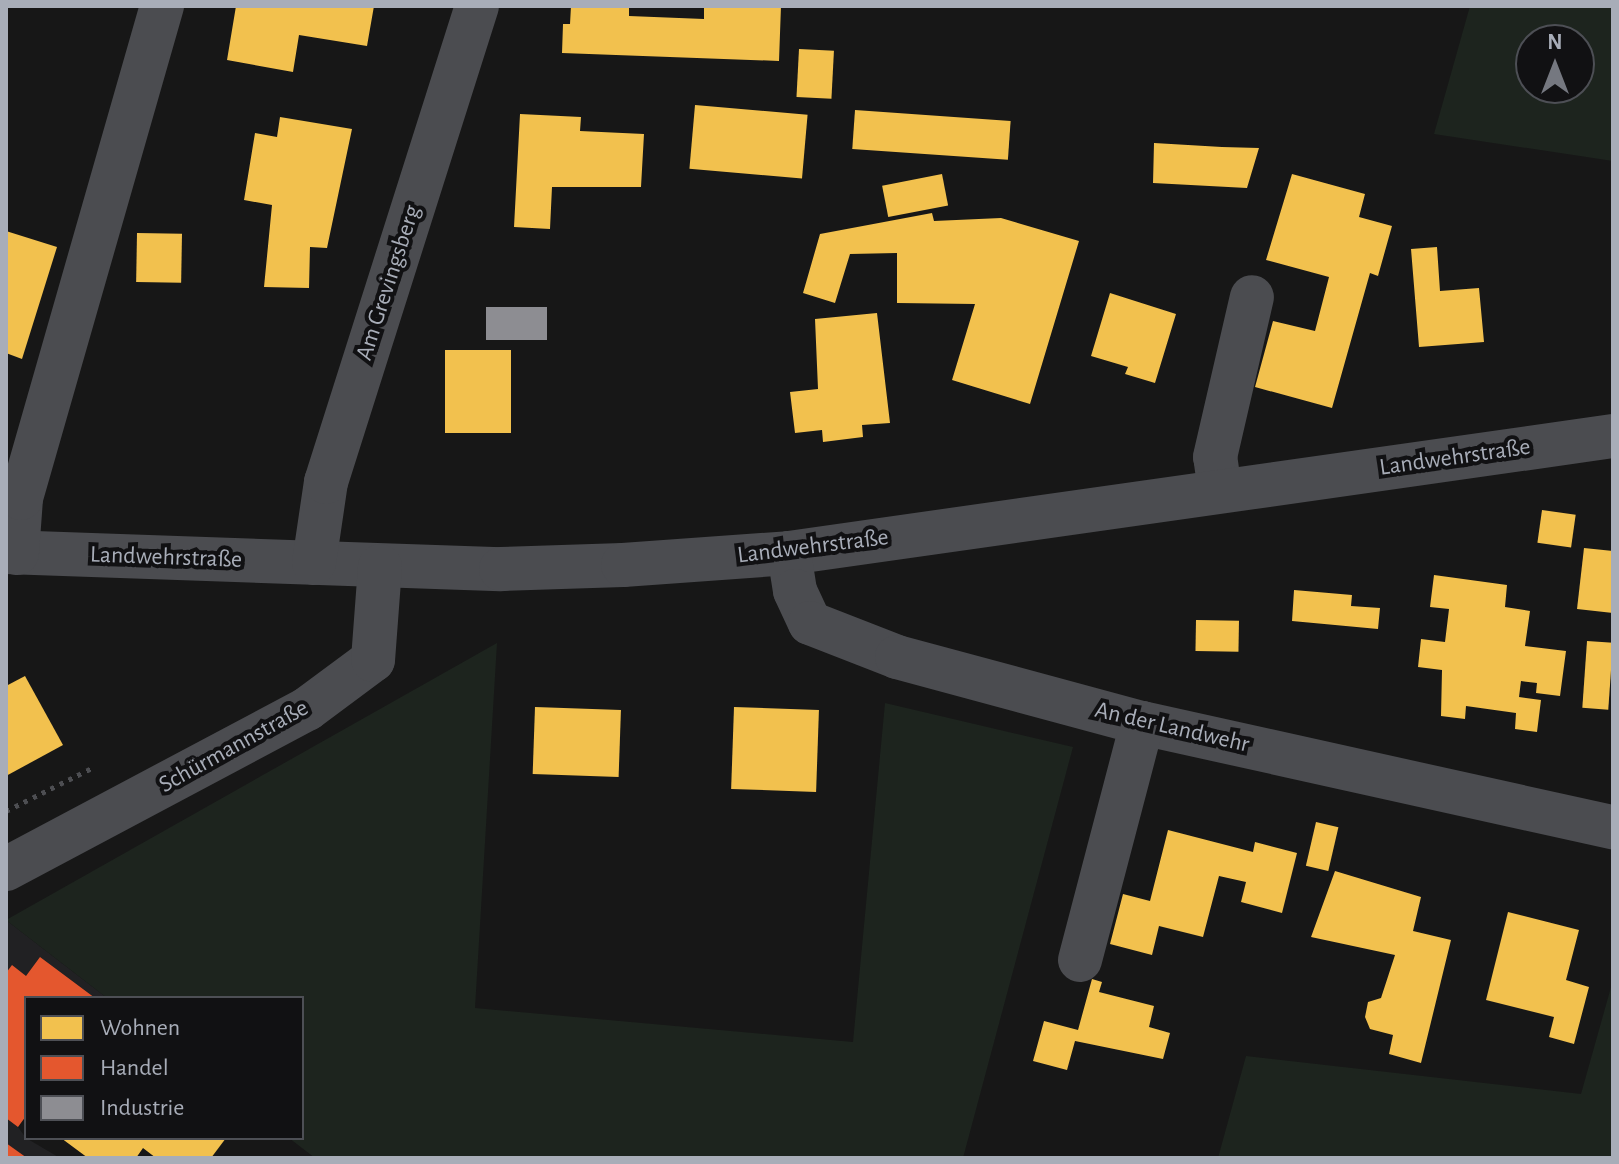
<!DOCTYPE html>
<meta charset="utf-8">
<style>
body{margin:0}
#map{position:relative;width:1619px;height:1164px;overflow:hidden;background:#171717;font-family:"Alegreya Sans",sans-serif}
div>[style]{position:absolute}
.built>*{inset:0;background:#212123}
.green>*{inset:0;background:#1d241e}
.homes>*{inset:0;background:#f2c14e;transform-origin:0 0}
.shops>*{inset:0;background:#e4572e}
.industry>*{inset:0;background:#8d8d92;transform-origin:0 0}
.path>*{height:5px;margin-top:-2.5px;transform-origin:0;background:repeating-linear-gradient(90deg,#4d4e52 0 4px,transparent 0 10px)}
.minor>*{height:44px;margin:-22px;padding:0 22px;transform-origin:22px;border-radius:22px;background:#4b4c50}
span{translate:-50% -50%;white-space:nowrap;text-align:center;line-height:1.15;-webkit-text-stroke:8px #111113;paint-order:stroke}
.street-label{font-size:24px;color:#a8adb8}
.frame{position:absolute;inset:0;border:8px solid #a8adb8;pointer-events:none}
.legend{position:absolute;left:24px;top:996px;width:280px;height:144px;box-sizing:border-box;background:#111113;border:2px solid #4d4f55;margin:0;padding:10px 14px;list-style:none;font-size:24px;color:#a8adb8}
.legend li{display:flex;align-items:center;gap:16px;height:40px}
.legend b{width:40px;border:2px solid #4d4f55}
.north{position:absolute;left:1515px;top:24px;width:80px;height:80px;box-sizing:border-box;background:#111113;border:2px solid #4d4f55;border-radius:50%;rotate:0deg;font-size:22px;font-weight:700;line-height:32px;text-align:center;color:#a8adb8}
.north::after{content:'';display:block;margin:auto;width:28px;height:36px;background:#757880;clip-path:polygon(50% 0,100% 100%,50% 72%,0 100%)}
</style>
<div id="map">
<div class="built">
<i style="clip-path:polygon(6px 920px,107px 998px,26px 998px,18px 1127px,26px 1138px,60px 1158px,6px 1158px)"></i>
</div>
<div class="green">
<i style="clip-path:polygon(evenodd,1470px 6px,1613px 6px,1613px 161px,1434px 134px,1470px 6px,1531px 40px,1579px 40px,1579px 88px,1531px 88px,1531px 40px)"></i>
<i style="clip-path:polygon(497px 643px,475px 1008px,853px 1042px,885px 703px,1073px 747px,963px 1158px,315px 1158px,289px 1138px,302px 1138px,302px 998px,107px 998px,6px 920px)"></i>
<i style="clip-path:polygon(1613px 980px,1613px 1158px,1218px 1158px,1246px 1056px,1581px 1094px)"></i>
</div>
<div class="homes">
<i style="clip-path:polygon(236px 6px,374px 6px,367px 46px,299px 35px,293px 72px,227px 60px)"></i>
<i style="clip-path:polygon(571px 6px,629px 6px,629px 16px,704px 19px,704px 6px,781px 6px,779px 61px,562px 53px,563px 24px,570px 24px)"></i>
<i style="left:799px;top:49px;width:35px;height:48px;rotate:3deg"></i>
<i style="left:695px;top:105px;width:113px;height:64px;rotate:5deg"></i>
<i style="left:855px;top:110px;width:156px;height:39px;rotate:4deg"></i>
<i style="clip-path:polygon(520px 114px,581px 117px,580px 131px,644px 134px,641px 187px,552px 187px,550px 229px,514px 227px)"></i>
<i style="clip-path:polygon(280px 117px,352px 129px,327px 248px,310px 247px,309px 288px,264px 287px,272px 205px,244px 200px,255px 133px,277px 137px)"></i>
<i style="clip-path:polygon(1154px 143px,1222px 147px,1259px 148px,1247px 188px,1153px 183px)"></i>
<i style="left:942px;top:174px;width:32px;height:61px;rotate:79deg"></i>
<i style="clip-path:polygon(1292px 174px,1365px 194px,1359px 217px,1392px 226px,1378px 276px,1370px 273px,1332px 408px,1255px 387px,1273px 321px,1315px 331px,1329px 277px,1266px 260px)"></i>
<i style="clip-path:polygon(932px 213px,934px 221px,1001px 218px,1079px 241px,1030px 404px,952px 380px,975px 304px,897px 303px,897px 253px,850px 254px,835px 303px,803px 293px,820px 234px)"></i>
<i style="clip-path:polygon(6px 231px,57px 247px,22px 359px,6px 353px)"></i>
<i style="left:137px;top:233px;width:45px;height:49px;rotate:1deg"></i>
<i style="clip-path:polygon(1437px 247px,1440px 291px,1479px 288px,1484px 342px,1419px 347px,1411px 249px)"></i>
<i style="clip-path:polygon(1110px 293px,1176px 314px,1155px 383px,1125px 374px,1128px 367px,1091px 356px)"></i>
<i style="clip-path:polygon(877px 313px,890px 423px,862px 425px,863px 437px,823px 442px,822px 430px,795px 433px,790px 392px,818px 389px,815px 319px)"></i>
<i style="left:445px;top:350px;width:66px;height:83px"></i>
<i style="left:1542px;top:510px;width:34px;height:33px;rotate:8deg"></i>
<i style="clip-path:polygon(1584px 548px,1613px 551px,1613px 613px,1577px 609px)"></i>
<i style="clip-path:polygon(1434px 575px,1507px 585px,1505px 607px,1530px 611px,1525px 646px,1566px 651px,1560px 696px,1536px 693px,1537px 683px,1521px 681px,1519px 697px,1541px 700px,1537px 732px,1515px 729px,1516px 713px,1466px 706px,1465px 719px,1441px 716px,1442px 670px,1418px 667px,1421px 639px,1445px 642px,1449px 609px,1430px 607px)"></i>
<i style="clip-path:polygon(1294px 590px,1352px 595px,1351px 606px,1380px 608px,1378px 629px,1292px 621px)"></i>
<i style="left:1196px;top:620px;width:43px;height:31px;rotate:1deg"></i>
<i style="left:1587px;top:641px;width:26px;height:67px;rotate:4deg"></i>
<i style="clip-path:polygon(25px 676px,63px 745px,6px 776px,6px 686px)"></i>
<i style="left:535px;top:707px;width:86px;height:67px;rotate:2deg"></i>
<i style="left:734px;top:707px;width:85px;height:82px;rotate:2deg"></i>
<i style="left:1316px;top:822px;width:23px;height:45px;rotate:13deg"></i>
<i style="clip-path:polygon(1168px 830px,1253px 852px,1255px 842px,1297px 853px,1282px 913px,1241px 902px,1246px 882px,1219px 876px,1203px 937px,1159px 926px,1152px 955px,1110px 944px,1123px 894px,1150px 901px)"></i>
<i style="clip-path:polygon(1335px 871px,1421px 897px,1413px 931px,1451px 940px,1421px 1063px,1389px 1054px,1393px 1035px,1370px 1029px,1365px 1017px,1368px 1002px,1381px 998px,1395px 955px,1311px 937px)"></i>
<i style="clip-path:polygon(1508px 912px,1579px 930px,1566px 980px,1589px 987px,1574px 1044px,1549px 1037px,1554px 1017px,1486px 1000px)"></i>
<i style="clip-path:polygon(1092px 979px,1102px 982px,1099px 992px,1154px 1006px,1149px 1027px,1170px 1033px,1163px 1059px,1075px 1041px,1067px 1070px,1033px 1061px,1044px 1021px,1078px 1030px)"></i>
<i style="clip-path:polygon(61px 1138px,226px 1138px,211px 1158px,156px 1158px,143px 1148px,136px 1158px,88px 1158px)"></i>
</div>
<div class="shops">
<i style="clip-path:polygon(40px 957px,95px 998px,26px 998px,26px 1116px,18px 1127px,6px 1118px,6px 973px,12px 965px,26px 976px)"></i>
<i style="clip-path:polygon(6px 1143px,27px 1158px,6px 1158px)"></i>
</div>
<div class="industry">
<i style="left:486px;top:307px;width:61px;height:33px"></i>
</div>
<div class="path">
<i style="left:6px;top:811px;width:96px;rotate:-26.6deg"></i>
</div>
<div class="minor">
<i style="left:1220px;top:491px;width:34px;rotate:-98deg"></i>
<i style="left:1215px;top:457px;width:164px;rotate:-77deg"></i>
<i style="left:6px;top:552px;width:495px;rotate:2deg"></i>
<i style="left:501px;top:569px;width:122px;rotate:-1.9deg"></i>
<i style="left:623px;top:565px;width:166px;rotate:-4.1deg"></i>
<i style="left:789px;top:553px;width:832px;rotate:-8.08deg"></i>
<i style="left:17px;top:553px;width:55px;rotate:-85.8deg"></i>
<i style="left:21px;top:498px;width:512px;rotate:-74.01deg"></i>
<i style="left:789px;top:553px;width:38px;rotate:81deg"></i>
<i style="left:795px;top:591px;width:35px;rotate:65deg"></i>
<i style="left:810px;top:623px;width:93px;rotate:21.3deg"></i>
<i style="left:897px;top:657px;width:254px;rotate:15.1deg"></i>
<i style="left:1142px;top:723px;width:482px;rotate:12.5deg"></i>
<i style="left:314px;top:563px;width:82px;rotate:-81.6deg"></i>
<i style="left:326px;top:482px;width:499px;rotate:-72.4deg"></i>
<i style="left:6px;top:869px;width:341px;rotate:-28deg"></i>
<i style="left:307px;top:709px;width:82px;rotate:-36.6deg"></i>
<i style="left:373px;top:660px;width:94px;rotate:-85.7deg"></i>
<i style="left:1080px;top:960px;width:245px;rotate:-75.3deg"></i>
</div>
<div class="street-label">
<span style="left:389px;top:283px;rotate:-72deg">Am Grevingsberg</span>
<span style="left:1455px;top:458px;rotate:-8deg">Landwehrstraße</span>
<span style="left:813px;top:547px;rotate:-7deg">Landwehrstraße</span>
<span style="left:166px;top:558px;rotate:2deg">Landwehrstraße</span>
<span style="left:1172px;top:728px;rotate:13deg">An der Landwehr</span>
<span style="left:234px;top:747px;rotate:-29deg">Schürmannstraße</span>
</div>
<div class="frame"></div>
<ul class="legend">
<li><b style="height:22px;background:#f2c14e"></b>Wohnen</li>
<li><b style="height:22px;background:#e4572e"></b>Handel</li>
<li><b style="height:22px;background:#8d8d92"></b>Industrie</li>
</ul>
<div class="north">N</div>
</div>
